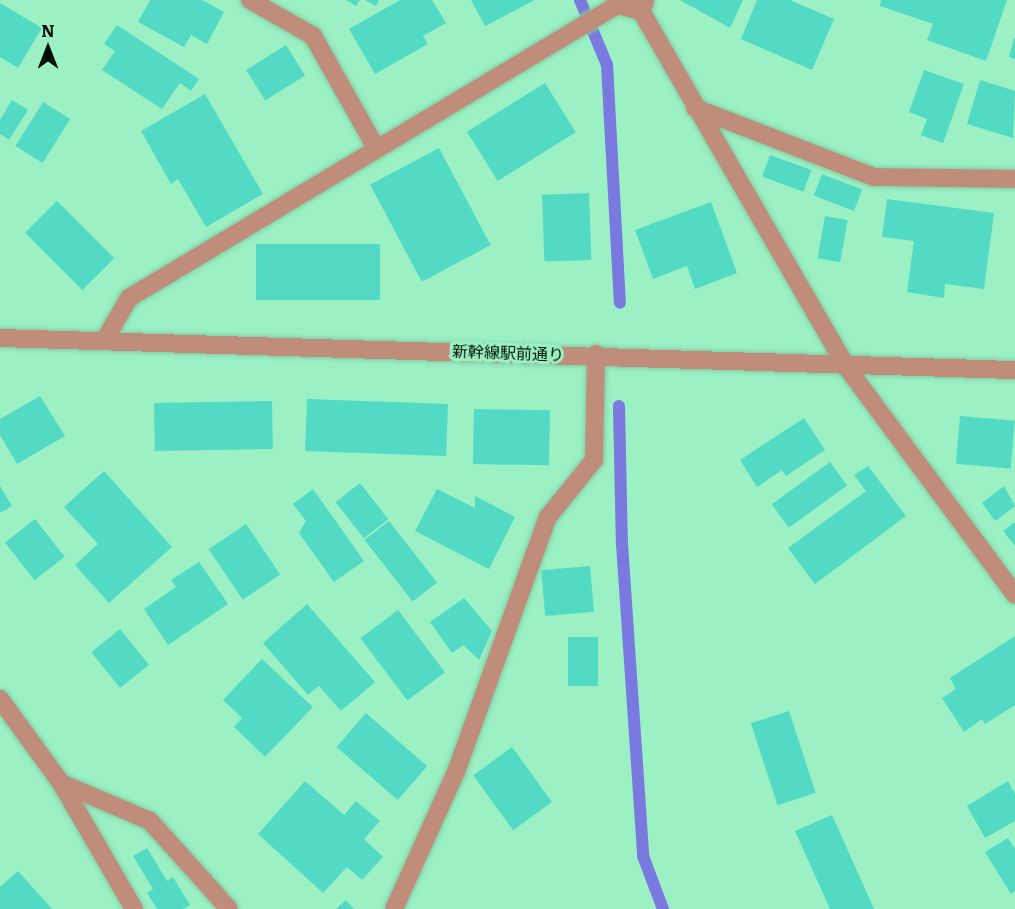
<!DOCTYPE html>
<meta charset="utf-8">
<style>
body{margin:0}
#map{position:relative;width:1015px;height:909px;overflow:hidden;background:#9bf0c4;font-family:Literata,"Noto Sans JP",serif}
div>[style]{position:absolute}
.stream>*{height:12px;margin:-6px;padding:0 6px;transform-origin:6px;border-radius:6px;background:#7979df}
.building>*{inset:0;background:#53dac5;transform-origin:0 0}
.roads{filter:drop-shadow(0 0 2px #82cca6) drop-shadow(0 0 2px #82cca6)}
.minor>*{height:18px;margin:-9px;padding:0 9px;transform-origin:9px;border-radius:9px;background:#c08d7a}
.tertiary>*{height:18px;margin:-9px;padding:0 9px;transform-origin:9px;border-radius:9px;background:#c08d7a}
span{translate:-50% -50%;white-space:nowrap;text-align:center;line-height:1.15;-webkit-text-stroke:6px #9bf0c4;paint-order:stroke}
.street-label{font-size:16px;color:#001006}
.north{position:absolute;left:18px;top:18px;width:60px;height:60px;-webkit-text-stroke:4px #9bf0c4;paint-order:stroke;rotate:0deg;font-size:16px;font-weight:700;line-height:24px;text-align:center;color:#001006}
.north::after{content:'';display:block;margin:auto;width:21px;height:27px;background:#001006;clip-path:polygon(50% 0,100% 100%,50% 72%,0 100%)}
</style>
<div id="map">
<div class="stream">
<i style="left:580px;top:0;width:70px;rotate:67.4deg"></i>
<i style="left:607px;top:65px;width:238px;rotate:86.9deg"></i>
<i style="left:619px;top:406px;width:138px;rotate:88.8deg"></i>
<i style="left:622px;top:544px;width:313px;rotate:86.1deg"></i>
<i style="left:643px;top:856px;width:57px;rotate:69.3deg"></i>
</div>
<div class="building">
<i style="clip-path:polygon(150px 0,202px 0,224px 12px,207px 44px,191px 35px,184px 47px,138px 22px)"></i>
<i style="clip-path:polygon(346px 0,360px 0,356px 6px)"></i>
<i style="clip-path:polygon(365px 0,379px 0,376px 6px)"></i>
<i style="clip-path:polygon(400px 0,432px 0,446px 23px,423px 36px,428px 44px,375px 74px,349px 29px)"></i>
<i style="clip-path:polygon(471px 0,535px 0,485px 26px)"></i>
<i style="clip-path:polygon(680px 0,743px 0,730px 28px)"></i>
<i style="clip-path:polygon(757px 0,790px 0,834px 19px,812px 70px,741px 39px)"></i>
<i style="clip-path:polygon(881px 0,1007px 0,986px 61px,927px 40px,933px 24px,880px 6px)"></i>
<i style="clip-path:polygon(0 3px,42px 28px,18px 68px,0 57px)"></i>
<i style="clip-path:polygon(117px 25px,199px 79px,191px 91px,180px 83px,162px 109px,102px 70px,115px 51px,104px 44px)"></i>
<i style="clip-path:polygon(1014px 38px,1015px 38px,1015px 59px,1009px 57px)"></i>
<i style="left:286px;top:45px;width:36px;height:47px;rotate:58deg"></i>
<i style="clip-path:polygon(924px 70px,964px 84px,943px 143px,921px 135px,927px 119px,909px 112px)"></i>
<i style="clip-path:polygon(980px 80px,1015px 91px,1013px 138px,967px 124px)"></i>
<i style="left:545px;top:83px;width:58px;height:92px;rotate:58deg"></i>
<i style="clip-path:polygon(205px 94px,263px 194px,206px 227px,178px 179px,171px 184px,141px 131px)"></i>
<i style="clip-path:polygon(12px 100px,28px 110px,9px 140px,0 134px,0 120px)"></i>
<i style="left:43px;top:102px;width:32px;height:52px;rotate:32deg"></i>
<i style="left:439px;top:148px;width:110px;height:78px;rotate:62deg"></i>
<i style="left:770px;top:155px;width:44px;height:23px;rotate:20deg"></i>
<i style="left:822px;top:174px;width:43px;height:23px;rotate:21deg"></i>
<i style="left:589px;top:193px;width:67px;height:47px;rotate:88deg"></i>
<i style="clip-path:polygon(887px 199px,994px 213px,984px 289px,945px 284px,944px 298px,907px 292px,914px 241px,882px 237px)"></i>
<i style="left:57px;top:201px;width:81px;height:45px;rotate:45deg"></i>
<i style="clip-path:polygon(711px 202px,737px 273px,695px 289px,687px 266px,653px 279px,635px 230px)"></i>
<i style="left:825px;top:216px;width:23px;height:43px;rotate:10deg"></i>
<i style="left:256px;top:244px;width:124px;height:56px"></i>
<i style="clip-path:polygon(40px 396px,65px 436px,17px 464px,0 435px,0 419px)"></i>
<i style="left:307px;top:399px;width:141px;height:52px;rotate:2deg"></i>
<i style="left:272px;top:401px;width:48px;height:118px;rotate:89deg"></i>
<i style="left:474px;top:409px;width:76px;height:55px;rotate:1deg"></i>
<i style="left:960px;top:416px;width:55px;height:48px;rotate:5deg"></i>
<i style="clip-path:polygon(804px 418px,825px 450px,786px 476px,782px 470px,757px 487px,740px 460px)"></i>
<i style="left:830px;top:462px;width:29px;height:72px;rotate:54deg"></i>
<i style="clip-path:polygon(868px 466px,906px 516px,815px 584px,788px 548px,866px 491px,854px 475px)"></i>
<i style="clip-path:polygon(104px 471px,172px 547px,109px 603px,75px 565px,98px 544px,64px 507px)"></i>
<i style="left:360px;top:483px;width:46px;height:31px;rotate:52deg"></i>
<i style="clip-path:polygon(0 486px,12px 506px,0 513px)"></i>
<i style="clip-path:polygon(1004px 486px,1015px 506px,995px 521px,982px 503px)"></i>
<i style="clip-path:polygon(313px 489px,364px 561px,334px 582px,299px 533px,306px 521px,293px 504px)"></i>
<i style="clip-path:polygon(437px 489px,475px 508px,475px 496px,515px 517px,489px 569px,415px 531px)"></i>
<i style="left:35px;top:519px;width:48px;height:38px;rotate:52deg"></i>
<i style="left:389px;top:521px;width:78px;height:31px;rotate:52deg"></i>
<i style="clip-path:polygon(1015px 522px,1015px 546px,1003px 531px)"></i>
<i style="left:246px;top:524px;width:61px;height:45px;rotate:56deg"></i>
<i style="clip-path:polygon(199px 562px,228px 604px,168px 645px,144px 609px,176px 587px,171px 580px)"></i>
<i style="left:590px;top:566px;width:46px;height:49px;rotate:85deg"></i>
<i style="clip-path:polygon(464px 598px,492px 631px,479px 660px,463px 645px,452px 653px,430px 622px)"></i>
<i style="clip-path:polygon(307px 604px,375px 682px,341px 711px,319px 686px,308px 695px,263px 643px)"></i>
<i style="left:398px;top:610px;width:78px;height:47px;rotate:53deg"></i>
<i style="left:120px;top:629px;width:46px;height:37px;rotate:51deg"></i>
<i style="clip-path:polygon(1015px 636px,1015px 705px,985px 724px,982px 719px,964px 732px,942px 698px,956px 689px,950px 678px)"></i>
<i style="left:568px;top:637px;width:30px;height:49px"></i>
<i style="clip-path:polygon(262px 659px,313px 707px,265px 757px,234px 727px,242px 718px,223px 700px)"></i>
<i style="left:789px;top:711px;width:86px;height:40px;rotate:72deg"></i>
<i style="left:366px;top:713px;width:81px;height:45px;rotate:41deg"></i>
<i style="left:512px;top:747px;width:68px;height:48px;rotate:54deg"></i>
<i style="clip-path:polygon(305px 781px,344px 815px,356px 801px,380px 821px,364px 839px,383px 857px,362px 880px,347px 867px,323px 893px,258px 834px)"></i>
<i style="clip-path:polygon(1008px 781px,1015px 794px,1015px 821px,985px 838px,967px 806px)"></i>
<i style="clip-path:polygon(832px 815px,874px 909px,830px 909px,795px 831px)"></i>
<i style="clip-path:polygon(1008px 838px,1015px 849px,1015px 891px,1011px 894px,985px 852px)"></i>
<i style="clip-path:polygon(147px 848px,167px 881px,173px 877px,190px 905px,183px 909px,157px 909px,147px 893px,153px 889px,133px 856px)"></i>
<i style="clip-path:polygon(18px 871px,52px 909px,0 909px,0 887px)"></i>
<i style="clip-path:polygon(346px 900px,354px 909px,336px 909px)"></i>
</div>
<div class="roads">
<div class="minor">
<i style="left:250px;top:0;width:73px;rotate:29.7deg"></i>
<i style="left:313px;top:36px;width:126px;rotate:60.6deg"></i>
<i style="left:641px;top:11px;width:409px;rotate:60deg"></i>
<i style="left:845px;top:365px;width:286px;rotate:53.5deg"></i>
<i style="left:695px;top:108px;width:192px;rotate:21.1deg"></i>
<i style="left:874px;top:177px;width:141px;rotate:0.8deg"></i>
<i style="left:104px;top:341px;width:50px;rotate:-59.8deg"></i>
<i style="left:129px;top:298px;width:569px;rotate:-30.98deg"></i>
<i style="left:617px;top:5px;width:25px;rotate:14deg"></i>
<i style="left:641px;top:11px;width:10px;rotate:-66deg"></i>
<i style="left:61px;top:783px;width:97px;rotate:23.1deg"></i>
<i style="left:150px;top:821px;width:118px;rotate:48.1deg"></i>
<i style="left:394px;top:909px;width:150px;rotate:-65.7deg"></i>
<i style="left:456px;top:772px;width:271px;rotate:-70.2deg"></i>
<i style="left:548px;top:517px;width:73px;rotate:-51.1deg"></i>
<i style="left:594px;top:460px;width:106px;rotate:-88.9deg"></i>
</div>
<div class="tertiary">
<i style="left:0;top:338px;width:1016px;rotate:1.81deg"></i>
<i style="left:0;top:699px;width:104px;rotate:54deg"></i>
<i style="left:61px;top:783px;width:146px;rotate:59.9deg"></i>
</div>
</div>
<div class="street-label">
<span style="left:508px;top:352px;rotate:2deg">新幹線駅前通り</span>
</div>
<div class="north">N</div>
</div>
